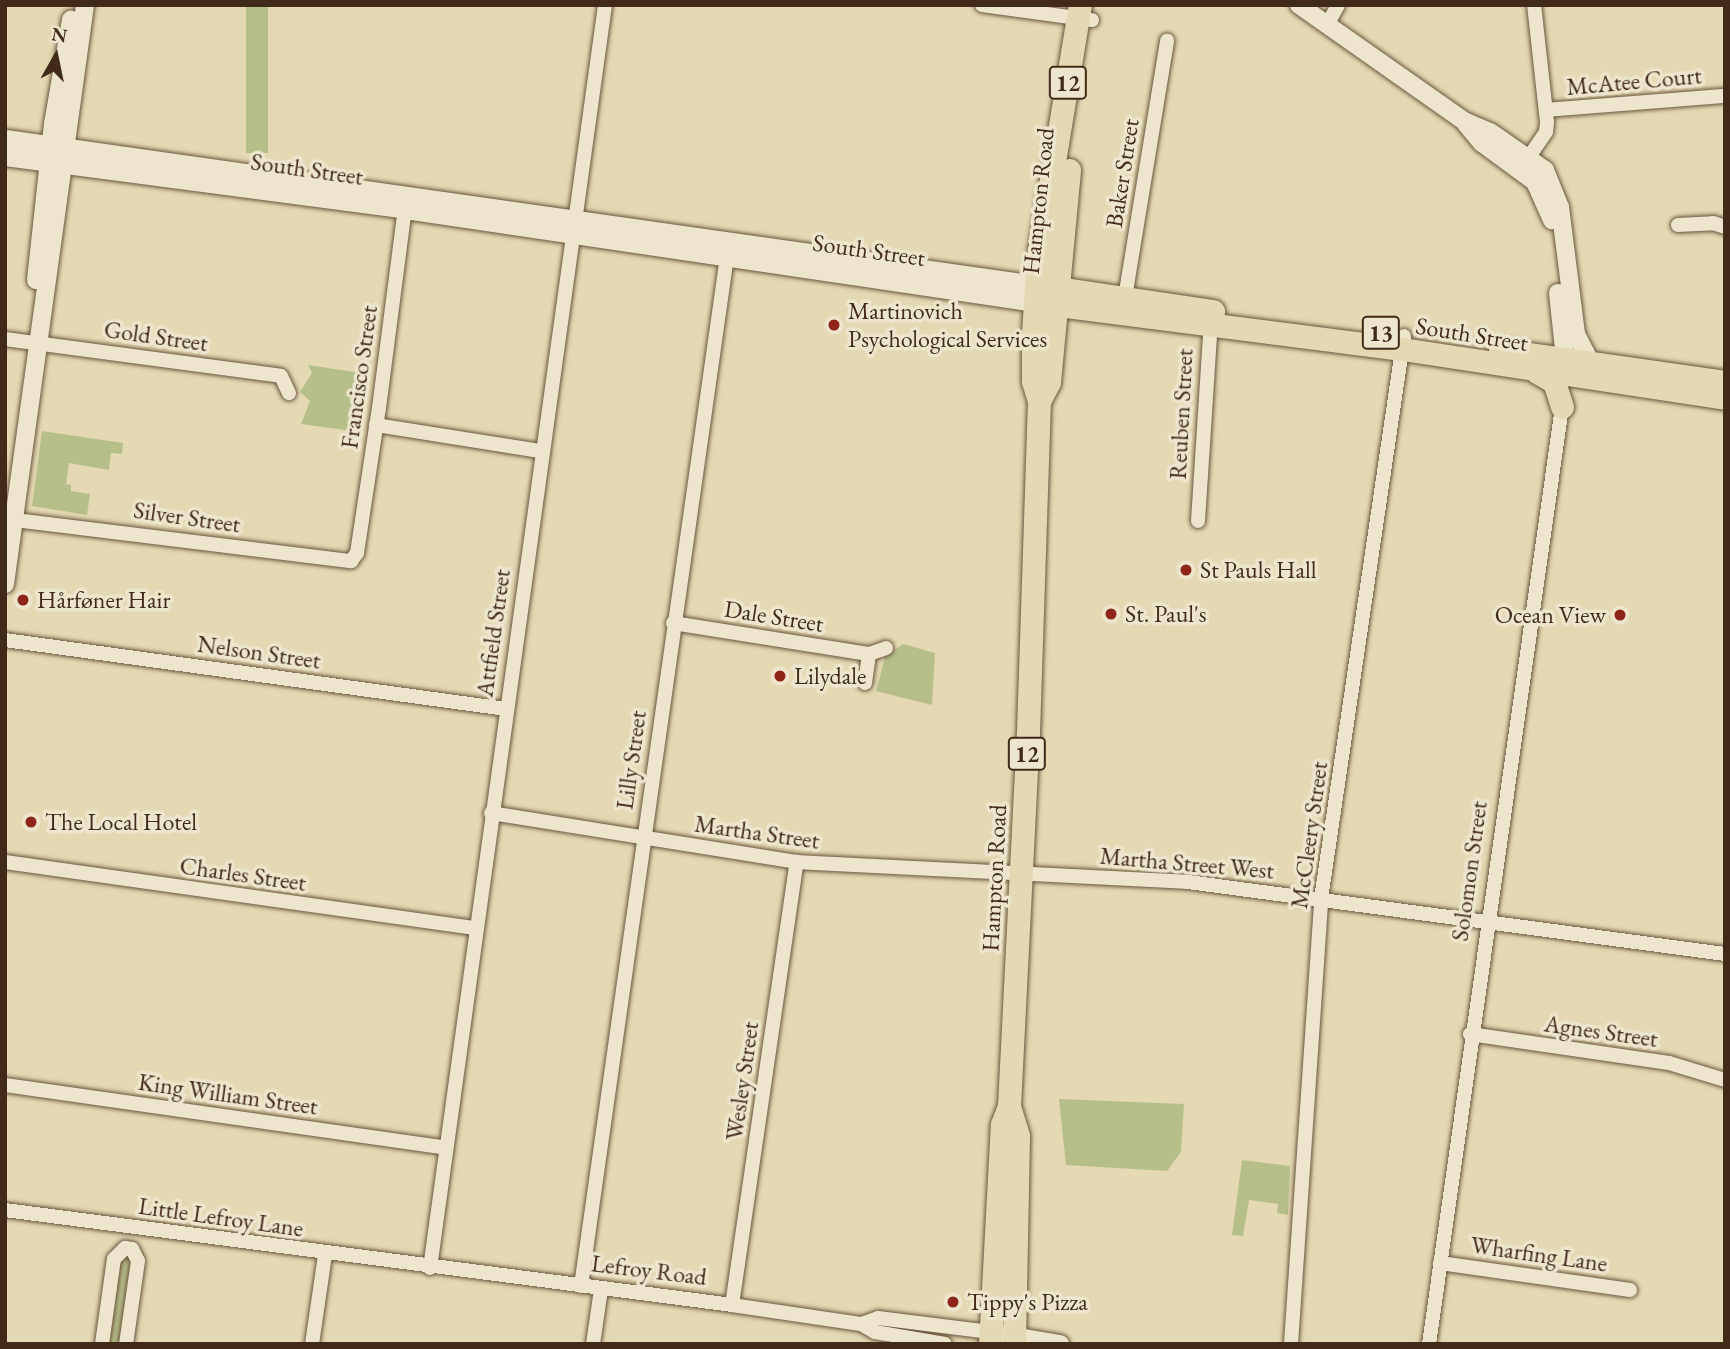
<!DOCTYPE html>
<meta charset="utf-8">
<style>
body{margin:0}
#map{position:relative;width:1730px;height:1349px;overflow:hidden;background:#e4d9b2;font-family:"EB Garamond",serif}
div>[style]{position:absolute}
.green>*{inset:0;background:#b6bf8a;transform-origin:0 0}
.roads{filter:drop-shadow(0 0 2px #6a563e) drop-shadow(0 0 2px #6a563e)}
.minor>*{height:14px;margin:-7px;padding:0 7px;transform-origin:7px;border-radius:7px;background:#ede6cd}
.tertiary>*{height:18px;margin:-9px;padding:0 9px;transform-origin:9px;border-radius:9px;background:#ede6cd}
.secondary>*{height:19px;margin:-9.5px;padding:0 9.5px;transform-origin:9.5px;border-radius:9.5px;background:#ede6cd}
.primary>*{height:23px;margin:-11.5px;padding:0 11.5px;transform-origin:11.5px;border-radius:11.5px;background:#e4d9b2}
.dots>*{width:19px;height:19px;translate:-50% -50%;box-sizing:border-box;border:4px solid #ede6cd;border-radius:50%}
span{translate:-50% -50%;white-space:nowrap;text-align:center;line-height:1.15;-webkit-text-stroke:7px #ede6cd;paint-order:stroke}
.shield-label span{padding:2px 5px;background:#ede6cd;border:2px solid;border-radius:5px;-webkit-text-stroke-width:0}
.shield-label{font-size:23px;color:#422a18;font-weight:700}
.street-label{font-size:24px;color:#422a18}
.poi-label{font-size:24px;color:#422a18}
.left{translate:0 -50%;text-align:left}
.right{translate:-100% -50%;text-align:right}
.frame{position:absolute;inset:0;border:7px solid #422a18;pointer-events:none}
.north{position:absolute;left:21px;top:21px;width:70px;height:70px;-webkit-text-stroke:5px #ede6cd;paint-order:stroke;rotate:9deg;font-size:19px;font-weight:700;line-height:28px;text-align:center;color:#422a18}
.north::after{content:'';display:block;margin:auto;width:24px;height:32px;background:#422a18;clip-path:polygon(50% 0,100% 100%,50% 72%,0 100%)}
</style>
<div id="map">
<div class="green">
<i style="left:246px;top:5px;width:22px;height:148px"></i>
<i style="clip-path:polygon(308px 365px,368px 374px,360px 432px,301px 424px,310px 401px,300px 392px,312px 373px)"></i>
<i style="clip-path:polygon(42px 431px,123px 443px,122px 454px,111px 453px,109px 470px,69px 463px,66px 484px,71px 485px,71px 491px,90px 494px,87px 515px,32px 506px)"></i>
<i style="clip-path:polygon(903px 644px,935px 653px,932px 705px,876px 691px,885px 657px)"></i>
<i style="clip-path:polygon(1059px 1099px,1184px 1104px,1181px 1152px,1167px 1171px,1066px 1165px)"></i>
<i style="clip-path:polygon(1242px 1160px,1290px 1166px,1288px 1215px,1277px 1213px,1278px 1204px,1249px 1200px,1243px 1236px,1232px 1235px)"></i>
<i style="clip-path:polygon(124px 1253px,133px 1258px,121px 1344px,106px 1344px,118px 1259px)"></i>
</div>
<div class="roads">
<div class="minor">
<i style="left:982px;top:5px;width:111px;rotate:7.8deg"></i>
<i style="left:1327px;top:25px;width:23px;rotate:-61deg"></i>
<i style="left:1546px;top:110px;width:180px;rotate:-4.5deg"></i>
<i style="left:1522px;top:167px;width:42px;rotate:-55.6deg"></i>
<i style="left:1546px;top:132px;width:10px;rotate:-84deg"></i>
<i style="left:1547px;top:122px;width:118px;rotate:-96.3deg"></i>
<i style="left:1678px;top:225px;width:35px;rotate:-3deg"></i>
<i style="left:1713px;top:223px;width:13px;rotate:18deg"></i>
<i style="left:1124px;top:304px;width:267px;rotate:-80.7deg"></i>
<i style="left:5px;top:339px;width:278px;rotate:7.6deg"></i>
<i style="left:281px;top:376px;width:19px;rotate:65deg"></i>
<i style="left:376px;top:425px;width:167px;rotate:9deg"></i>
<i style="left:7px;top:519px;width:347px;rotate:7deg"></i>
<i style="left:351px;top:561px;width:10px;rotate:-53deg"></i>
<i style="left:357px;top:553px;width:147px;rotate:-81.4deg"></i>
<i style="left:379px;top:408px;width:201px;rotate:-82.6deg"></i>
<i style="left:1198px;top:521px;width:202px;rotate:-86.3deg"></i>
<i style="left:673px;top:623px;width:198px;rotate:9deg"></i>
<i style="left:869px;top:654px;width:18px;rotate:-19deg"></i>
<i style="left:5px;top:640px;width:506px;rotate:7.84deg"></i>
<i style="left:865px;top:683px;width:29px;rotate:-82deg"></i>
<i style="left:491px;top:813px;width:310px;rotate:9.1deg"></i>
<i style="left:797px;top:862px;width:392px;rotate:2.9deg"></i>
<i style="left:1188px;top:882px;width:542px;rotate:7.64deg"></i>
<i style="left:5px;top:862px;width:475px;rotate:8deg"></i>
<i style="left:1470px;top:1034px;width:201px;rotate:8.3deg"></i>
<i style="left:1669px;top:1063px;width:59px;rotate:16.9deg"></i>
<i style="left:5px;top:1085px;width:444px;rotate:8.1deg"></i>
<i style="left:5px;top:1210px;width:733px;rotate:7.44deg"></i>
<i style="left:732px;top:1305px;width:130px;rotate:8.4deg"></i>
<i style="left:861px;top:1324px;width:16px;rotate:30deg"></i>
<i style="left:875px;top:1332px;width:71px;rotate:9.7deg"></i>
<i style="left:1440px;top:1263px;width:192px;rotate:8.1deg"></i>
<i style="left:430px;top:1268px;width:1275px;rotate:-82.11deg"></i>
<i style="left:581px;top:1286px;width:1047px;rotate:-81.93deg"></i>
<i style="left:732px;top:1305px;width:448px;rotate:-81.7deg"></i>
<i style="left:861px;top:1324px;width:18px;rotate:-19deg"></i>
<i style="left:878px;top:1318px;width:113px;rotate:7.1deg"></i>
<i style="left:102px;top:1344px;width:86px;rotate:-82deg"></i>
<i style="left:114px;top:1259px;width:16px;rotate:-45deg"></i>
<i style="left:125px;top:1248px;width:7px;rotate:8deg"></i>
<i style="left:132px;top:1249px;width:13px;rotate:63deg"></i>
<i style="left:138px;top:1261px;width:84px;rotate:98.2deg"></i>
<i style="left:312px;top:1344px;width:90px;rotate:-81.7deg"></i>
<i style="left:593px;top:1344px;width:56px;rotate:-81.7deg"></i>
<i style="left:1291px;top:1344px;width:446px;rotate:-86.1deg"></i>
<i style="left:1321px;top:899px;width:569px;rotate:-81.61deg"></i>
<i style="left:1429px;top:1344px;width:946px;rotate:-81.92deg"></i>
</div>
<div class="tertiary">
<i style="left:1299px;top:5px;width:202px;rotate:35.1deg"></i>
<i style="left:1464px;top:121px;width:28px;rotate:23deg"></i>
<i style="left:1490px;top:132px;width:67px;rotate:34.6deg"></i>
<i style="left:1545px;top:170px;width:40px;rotate:68deg"></i>
<i style="left:1560px;top:207px;width:128px;rotate:82.8deg"></i>
<i style="left:1576px;top:334px;width:31px;rotate:63deg"></i>
<i style="left:1466px;top:124px;width:25px;rotate:50deg"></i>
<i style="left:1482px;top:143px;width:66px;rotate:36.3deg"></i>
<i style="left:1535px;top:182px;width:42px;rotate:65.9deg"></i>
<i style="left:36px;top:280px;width:157px;rotate:-83.8deg"></i>
<i style="left:53px;top:124px;width:106px;rotate:-80.2deg"></i>
<i style="left:1558px;top:293px;width:66px;rotate:83.9deg"></i>
<i style="left:5px;top:584px;width:585px;rotate:-82.13deg"></i>
<i style="left:1001px;top:1334px;width:60px;rotate:9.6deg"></i>
</div>
<div class="secondary">
<i style="left:5px;top:139px;width:1041px;rotate:8.06deg"></i>
<i style="left:5px;top:156px;width:403px;rotate:7.5deg"></i>
<i style="left:405px;top:209px;width:637px;rotate:8.4deg"></i>
</div>
<div class="primary">
<i style="left:1036px;top:285px;width:179px;rotate:8.4deg"></i>
<i style="left:1035px;top:302px;width:370px;rotate:7.3deg"></i>
<i style="left:1402px;top:349px;width:327px;rotate:8.6deg"></i>
<i style="left:1500px;top:350px;width:227px;rotate:8.1deg"></i>
<i style="left:1537px;top:372px;width:20px;rotate:30deg"></i>
<i style="left:1554px;top:382px;width:26px;rotate:72deg"></i>
<i style="left:1039px;top:401px;width:21px;rotate:-62deg"></i>
<i style="left:1049px;top:382px;width:213px;rotate:-84.6deg"></i>
<i style="left:1009px;top:1106px;width:31px;rotate:73deg"></i>
<i style="left:1018px;top:1136px;width:208px;rotate:91.1deg"></i>
<i style="left:990px;top:1344px;width:220px;rotate:-86.9deg"></i>
<i style="left:1002px;top:1124px;width:19px;rotate:-69deg"></i>
<i style="left:1009px;top:1106px;width:374px;rotate:-87.1deg"></i>
<i style="left:1028px;top:732px;width:331px;rotate:-88.1deg"></i>
<i style="left:1039px;top:401px;width:21px;rotate:-107deg"></i>
<i style="left:1033px;top:381px;width:48px;rotate:-90deg"></i>
<i style="left:1033px;top:333px;width:75px;rotate:-86.2deg"></i>
<i style="left:1038px;top:258px;width:256px;rotate:-80.6deg"></i>
</div>
</div>
<div class="dots">
<i style="left:834px;top:325px;background:#8f2418"></i>
<i style="left:1186px;top:570px;background:#8f2418"></i>
<i style="left:23px;top:600px;background:#8f2418"></i>
<i style="left:1111px;top:614px;background:#8f2418"></i>
<i style="left:1620px;top:615px;background:#8f2418"></i>
<i style="left:780px;top:676px;background:#8f2418"></i>
<i style="left:31px;top:822px;background:#8f2418"></i>
<i style="left:953px;top:1302px;background:#8f2418"></i>
</div>
<div class="shield-label">
<span style="left:1068px;top:83px">12</span>
<span style="left:1381px;top:333px">13</span>
<span style="left:1027px;top:754px">12</span>
</div>
<div class="street-label">
<span style="left:1634px;top:81px;rotate:-5deg">McAtee Court</span>
<span style="left:307px;top:169px;rotate:8deg">South Street</span>
<span style="left:1122px;top:173px;rotate:-81deg">Baker Street</span>
<span style="left:1038px;top:201px;rotate:-84deg">Hampton Road</span>
<span style="left:869px;top:250px;rotate:8deg">South Street</span>
<span style="left:1472px;top:334px;rotate:9deg">South Street</span>
<span style="left:156px;top:336px;rotate:8deg">Gold Street</span>
<span style="left:359px;top:377px;rotate:-82deg">Francisco Street</span>
<span style="left:1181px;top:414px;rotate:-87deg">Reuben Street</span>
<span style="left:187px;top:517px;rotate:8deg">Silver Street</span>
<span style="left:774px;top:616px;rotate:9deg">Dale Street</span>
<span style="left:493px;top:633px;rotate:-82deg">Attfield Street</span>
<span style="left:259px;top:652px;rotate:8deg">Nelson Street</span>
<span style="left:631px;top:760px;rotate:-82deg">Lilly Street</span>
<span style="left:757px;top:832px;rotate:8deg">Martha Street</span>
<span style="left:1309px;top:835px;rotate:-82deg">McCleery Street</span>
<span style="left:1187px;top:863px;rotate:5deg">Martha Street West</span>
<span style="left:1469px;top:871px;rotate:-82deg">Solomon Street</span>
<span style="left:243px;top:874px;rotate:8deg">Charles Street</span>
<span style="left:994px;top:878px;rotate:-87deg">Hampton Road</span>
<span style="left:1601px;top:1031px;rotate:8deg">Agnes Street</span>
<span style="left:742px;top:1081px;rotate:-82deg">Wesley Street</span>
<span style="left:228px;top:1094px;rotate:8deg">King William Street</span>
<span style="left:221px;top:1217px;rotate:8deg">Little Lefroy Lane</span>
<span style="left:1539px;top:1254px;rotate:8deg">Wharfing Lane</span>
<span style="left:649px;top:1270px;rotate:7deg">Lefroy Road</span>
</div>
<div class="poi-label">
<span class="left" style="left:848px;top:325px">Martinovich<br>Psychological Services</span>
<span class="left" style="left:1200px;top:570px">St Pauls Hall</span>
<span class="left" style="left:37px;top:600px">Hårføner Hair</span>
<span class="left" style="left:1125px;top:614px">St. Paul's</span>
<span class="right" style="left:1606px;top:615px">Ocean View</span>
<span class="left" style="left:794px;top:676px">Lilydale</span>
<span class="left" style="left:45px;top:822px">The Local Hotel</span>
<span class="left" style="left:967px;top:1302px">Tippy's Pizza</span>
</div>
<div class="frame"></div>
<div class="north">N</div>
</div>
